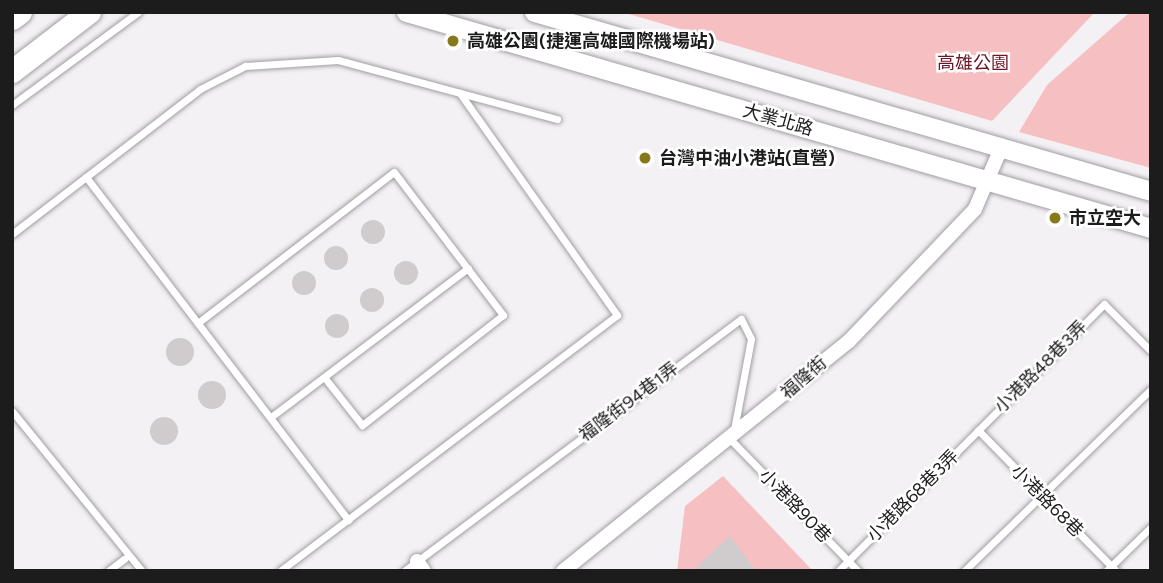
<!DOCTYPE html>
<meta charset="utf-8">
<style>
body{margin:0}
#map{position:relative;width:1163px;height:583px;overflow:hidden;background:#f4f1f5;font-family:Figtree,"Noto Sans TC",sans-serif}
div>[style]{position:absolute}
.green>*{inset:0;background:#f6c0c3}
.building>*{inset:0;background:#d0cbcd}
.round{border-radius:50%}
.roads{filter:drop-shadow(0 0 2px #a19ea2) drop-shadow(0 0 2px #a19ea2)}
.lane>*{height:7px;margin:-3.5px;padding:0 3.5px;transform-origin:3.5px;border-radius:3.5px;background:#fff}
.street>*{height:14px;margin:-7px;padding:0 7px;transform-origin:7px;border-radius:7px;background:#fff}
.secondary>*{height:19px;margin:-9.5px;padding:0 9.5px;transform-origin:9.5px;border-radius:9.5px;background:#fff}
.primary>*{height:23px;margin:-11.5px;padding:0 11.5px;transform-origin:11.5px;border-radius:11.5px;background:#fff}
.dots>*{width:19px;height:19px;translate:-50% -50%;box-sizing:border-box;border:4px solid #fff;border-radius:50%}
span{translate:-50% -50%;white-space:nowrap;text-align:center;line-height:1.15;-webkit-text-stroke:5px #fff;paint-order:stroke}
.poi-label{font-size:18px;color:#1d1c1d;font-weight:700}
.left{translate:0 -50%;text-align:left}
.park-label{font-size:18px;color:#6d1627}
.street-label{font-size:18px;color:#1d1c1d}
.frame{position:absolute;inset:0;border:14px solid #1d1c1d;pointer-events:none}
</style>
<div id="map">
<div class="green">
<i style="clip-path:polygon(622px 12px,1095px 12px,992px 121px)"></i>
<i style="clip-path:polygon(1130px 12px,1151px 12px,1151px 168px,1019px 132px,1047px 85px)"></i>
<i style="clip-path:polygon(723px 476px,811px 569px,811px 571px,677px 571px,685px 506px)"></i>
</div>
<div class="building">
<i class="round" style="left:361px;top:220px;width:24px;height:24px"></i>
<i class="round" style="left:324px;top:246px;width:24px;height:24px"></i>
<i class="round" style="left:394px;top:261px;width:24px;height:24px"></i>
<i class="round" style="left:292px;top:271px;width:24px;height:24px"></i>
<i class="round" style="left:360px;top:288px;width:24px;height:24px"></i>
<i class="round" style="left:325px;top:314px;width:24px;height:24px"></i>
<i class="round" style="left:166px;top:338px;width:28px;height:28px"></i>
<i class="round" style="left:198px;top:381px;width:28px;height:28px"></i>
<i class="round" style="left:150px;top:417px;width:28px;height:28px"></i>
<i style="clip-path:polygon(730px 536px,756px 571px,692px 571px)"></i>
</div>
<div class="roads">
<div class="lane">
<i style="left:12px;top:105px;width:157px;rotate:-36.4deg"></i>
<i style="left:86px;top:177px;width:432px;rotate:52.6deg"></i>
<i style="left:12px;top:234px;width:237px;rotate:-37.6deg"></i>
<i style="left:200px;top:89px;width:51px;rotate:-27.1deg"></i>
<i style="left:245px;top:66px;width:93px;rotate:-3.7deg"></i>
<i style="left:338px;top:60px;width:227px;rotate:15.1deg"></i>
<i style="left:199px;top:322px;width:246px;rotate:-37.6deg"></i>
<i style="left:394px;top:172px;width:180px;rotate:52.7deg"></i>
<i style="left:503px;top:315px;width:179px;rotate:142deg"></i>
<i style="left:362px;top:425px;width:61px;rotate:-128.4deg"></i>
<i style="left:12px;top:411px;width:206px;rotate:50.9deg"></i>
<i style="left:271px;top:417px;width:247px;rotate:-37.1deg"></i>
<i style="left:978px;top:430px;width:197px;rotate:45.6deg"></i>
<i style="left:108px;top:571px;width:21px;rotate:-37deg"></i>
<i style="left:280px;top:571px;width:423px;rotate:-37.2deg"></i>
<i style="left:617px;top:315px;width:272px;rotate:-125.3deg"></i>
<i style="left:404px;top:571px;width:421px;rotate:-36.8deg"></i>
<i style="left:741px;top:319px;width:22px;rotate:63deg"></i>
<i style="left:751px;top:339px;width:104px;rotate:100.6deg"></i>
<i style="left:732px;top:441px;width:181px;rotate:45.9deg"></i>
<i style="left:838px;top:571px;width:377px;rotate:-45.1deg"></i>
<i style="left:1104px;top:304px;width:66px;rotate:45deg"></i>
<i style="left:964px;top:571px;width:261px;rotate:-44.2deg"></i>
<i style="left:1106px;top:571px;width:63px;rotate:-44.4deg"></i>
</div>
<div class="street">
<i style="left:417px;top:561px;width:12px;rotate:55deg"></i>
<i style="left:563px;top:571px;width:367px;rotate:-38.8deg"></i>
<i style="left:849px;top:341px;width:182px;rotate:-46.3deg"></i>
<i style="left:975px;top:209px;width:69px;rotate:-66.8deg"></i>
</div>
<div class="secondary">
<i style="left:406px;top:12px;width:776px;rotate:16.17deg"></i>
<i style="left:534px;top:12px;width:642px;rotate:16.18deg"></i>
</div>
<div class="primary">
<i style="left:12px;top:18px;width:10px;rotate:-37deg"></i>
<i style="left:12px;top:71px;width:97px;rotate:-37.5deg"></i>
</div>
</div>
<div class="dots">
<i style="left:453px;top:41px;background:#88781c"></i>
<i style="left:645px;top:158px;background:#88781c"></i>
<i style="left:1055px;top:218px;background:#88781c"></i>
</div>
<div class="poi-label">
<span class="left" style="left:467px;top:41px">高雄公園(捷運高雄國際機場站)</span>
<span class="left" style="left:659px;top:158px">台灣中油小港站(直營)</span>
<span class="left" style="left:1069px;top:218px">市立空大</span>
</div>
<div class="park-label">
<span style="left:973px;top:63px">高雄公園</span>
</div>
<div class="street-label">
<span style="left:778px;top:120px;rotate:16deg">大業北路</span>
<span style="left:1041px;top:367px;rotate:-45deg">小港路48巷3弄</span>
<span style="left:804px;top:378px;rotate:-41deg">福隆街</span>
<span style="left:629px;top:402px;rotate:-37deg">福隆街94巷1弄</span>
<span style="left:913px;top:496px;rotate:-45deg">小港路68巷3弄</span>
<span style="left:1047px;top:501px;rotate:45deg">小港路68巷</span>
<span style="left:795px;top:506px;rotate:46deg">小港路90巷</span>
</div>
<div class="frame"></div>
</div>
